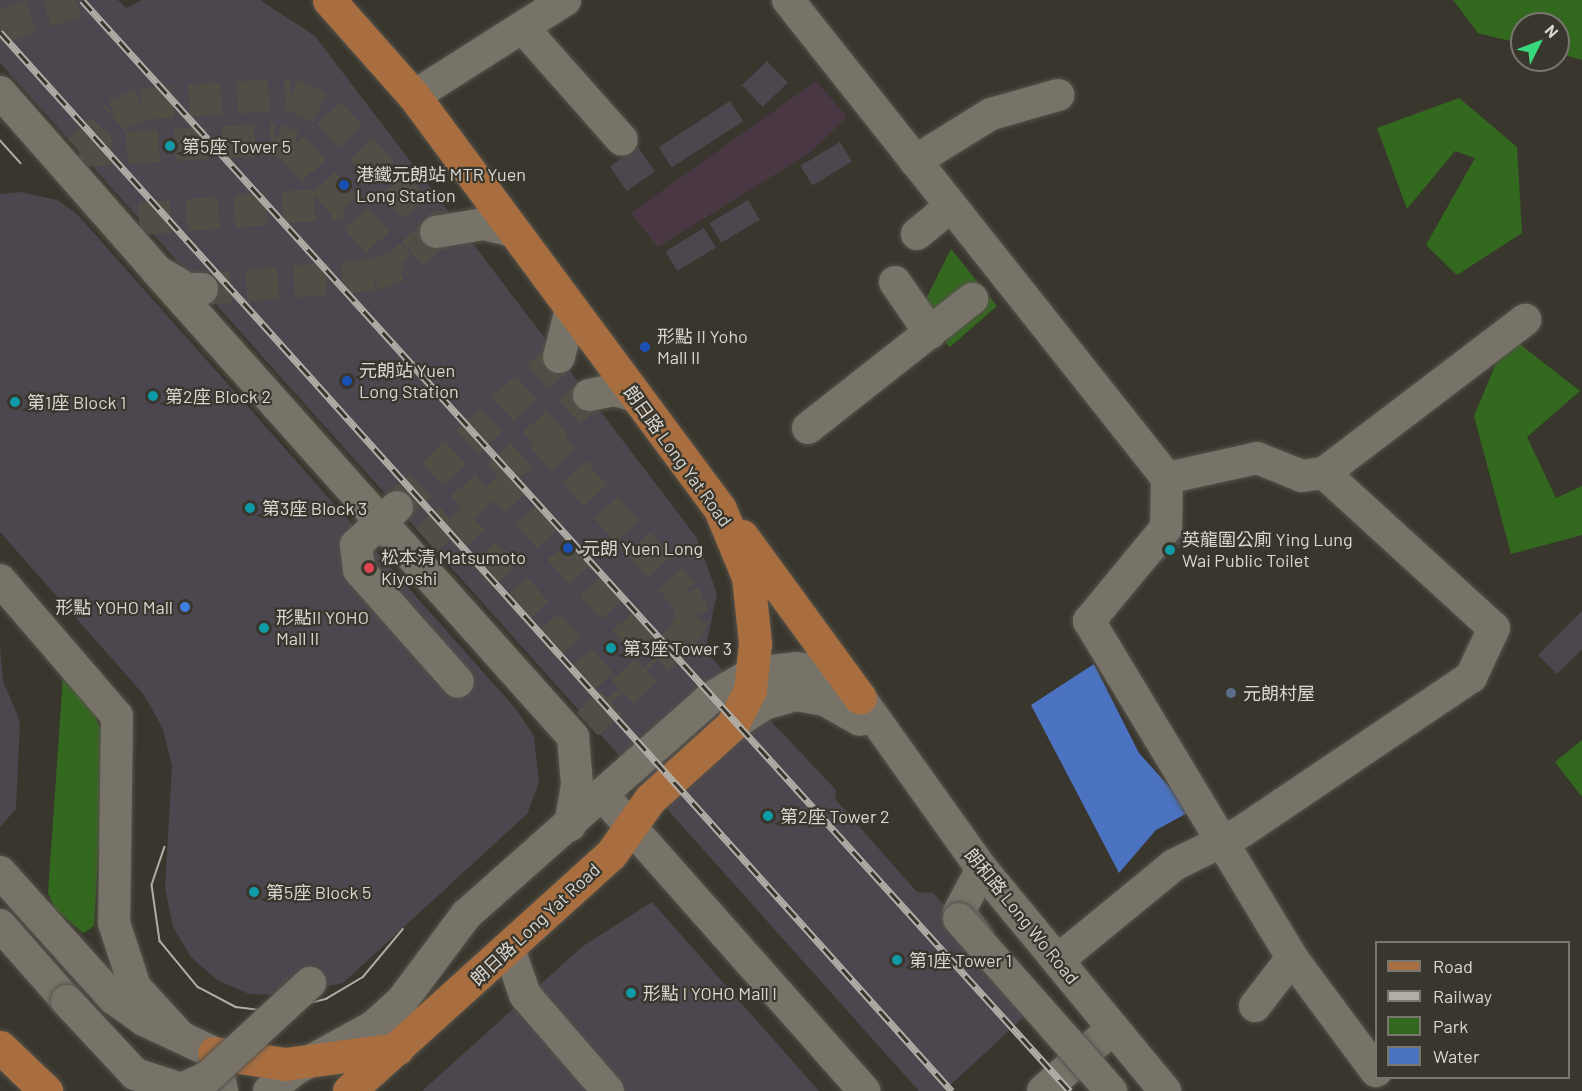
<!DOCTYPE html>
<meta charset="utf-8">
<style>
body{margin:0}
#map{position:relative;width:1582px;height:1091px;overflow:hidden;background:#39362d;font-family:Barlow,"Noto Sans TC",sans-serif}
div>[style]{position:absolute}
.industrial>*{inset:0;background:#493844}
.green>*{inset:0;background:#33691e}
.water>*{inset:0;background:#4c73c1}
.building>*{inset:0;background:#4c464e;transform-origin:0 0}
.minor-tunnel>*{height:32px;margin-top:-16px;transform-origin:0;background:repeating-linear-gradient(90deg,#514e46 0 32px,transparent 0 48px)}
.major-tunnel>*{height:33px;margin-top:-16.5px;transform-origin:0;background:repeating-linear-gradient(90deg,#514e46 0 33px,transparent 0 49px)}
.roads{filter:drop-shadow(0 0 2px #55524a) drop-shadow(0 0 2px #55524a)}
.minor>*{height:32px;margin:-16px;padding:0 16px;transform-origin:16px;border-radius:16px;background:#777369}
.major>*{height:33px;margin:-16.5px;padding:0 16.5px;transform-origin:16.5px;border-radius:16.5px;background:#a86e40}
.tram>*{height:1.5px;margin:-0.75px;padding:0 0.75px;transform-origin:0.75px;border-radius:0.75px;background:#b0aea7}
.rail>*{height:7px;margin-top:-3.5px;transform-origin:0;background:repeating-linear-gradient(90deg,#39362d 0 14px,#b0aea7 0 28px);box-sizing:border-box;border-block:2px solid #b0aea7}
.bridges{filter:drop-shadow(0 0 2px #55524a) drop-shadow(0 0 2px #55524a)}
.minor-bridge>*{height:32px;margin:-16px;padding:0 16px;transform-origin:16px;border-radius:16px;background:#777369}
.dots>*{width:16px;height:16px;translate:-50% -50%;box-sizing:border-box;border:3px solid #39362d;border-radius:50%}
span{translate:-50% -50%;white-space:nowrap;text-align:center;line-height:1.15;-webkit-text-stroke:4.5px #39362d;paint-order:stroke}
.poi-label{font-size:18px;color:#d9d7d1}
.left{translate:0 -50%;text-align:left}
.right{translate:-100% -50%;text-align:right}
.street-label{font-size:18px;color:#d9d7d1}
.legend{position:absolute;left:1375px;top:941px;width:195px;height:138px;box-sizing:border-box;background:#39362d;border:2px solid #79766f;margin:0;padding:8px 10px;list-style:none;font-size:18px;color:#d9d7d1}
.legend li{display:flex;align-items:center;gap:12px;height:30px}
.legend b{width:30px;border:2px solid #79766f}
.north{position:absolute;left:1510px;top:12px;width:60px;height:60px;box-sizing:border-box;background:#39362d;border:2px solid #79766f;border-radius:50%;rotate:48deg;font-size:16px;font-weight:700;line-height:24px;text-align:center;color:#d9d7d1}
.north::after{content:'';display:block;margin:auto;width:21px;height:27px;background:#39d87f;clip-path:polygon(50% 0,100% 100%,50% 72%,0 100%)}
</style>
<div id="map">
<div class="industrial">
<i style="clip-path:polygon(816px 81px,847px 117px,811px 152px,658px 247px,631px 213px)"></i>
</div>
<div class="green">
<i style="clip-path:polygon(1453px 0,1582px 0,1582px 60px,1558px 53px,1558px 24px,1522px 24px,1522px 44px,1478px 33px)"></i>
<i style="clip-path:polygon(1459px 98px,1517px 147px,1522px 233px,1457px 275px,1426px 245px,1475px 158px,1455px 151px,1407px 209px,1377px 128px)"></i>
<i style="clip-path:polygon(951px 249px,997px 306px,950px 347px,919px 313px)"></i>
<i style="clip-path:polygon(1508px 335px,1580px 391px,1527px 437px,1556px 498px,1582px 486px,1582px 535px,1511px 554px,1474px 416px)"></i>
<i style="clip-path:polygon(63px 677px,94px 713px,105px 741px,94px 926px,83px 933px,55px 909px,48px 893px)"></i>
<i style="clip-path:polygon(1582px 740px,1582px 797px,1555px 762px)"></i>
</div>
<div class="water">
<i style="clip-path:polygon(1094px 664px,1139px 753px,1191px 811px,1156px 830px,1119px 873px,1031px 705px)"></i>
</div>
<div class="building">
<i style="clip-path:polygon(0 0,118px 0,126px 8px,142px 0,260px 0,315px 36px,697px 538px,717px 594px,705px 651px,836px 790px,835px 799px,917px 892px,933px 893px,944px 905px,944px 916px,1026px 1015px,944px 1091px,919px 1091px,0 63px)"></i>
<i style="left:767px;top:61px;width:30px;height:35px;rotate:46deg"></i>
<i style="left:730px;top:101px;width:24px;height:85px;rotate:57deg"></i>
<i style="left:840px;top:142px;width:23px;height:46px;rotate:59deg"></i>
<i style="left:638px;top:147px;width:30px;height:34px;rotate:56deg"></i>
<i style="clip-path:polygon(21px 192px,57px 200px,77px 214px,516px 709px,534px 736px,539px 783px,527px 814px,343px 983px,285px 995px,249px 994px,217px 980px,191px 957px,173px 927px,165px 888px,172px 766px,163px 729px,144px 695px,0 532px,0 194px)"></i>
<i style="left:748px;top:200px;width:23px;height:45px;rotate:59deg"></i>
<i style="left:704px;top:228px;width:23px;height:45px;rotate:59deg"></i>
<i style="left:1182px;top:532px;width:11px;height:40px;rotate:52deg"></i>
<i style="clip-path:polygon(1582px 611px,1582px 649px,1557px 674px,1538px 655px)"></i>
<i style="clip-path:polygon(0 645px,3px 681px,20px 721px,16px 809px,0 827px)"></i>
<i style="clip-path:polygon(652px 902px,819px 1091px,422px 1091px,583px 946px)"></i>
</div>
<div class="minor-tunnel">
<i style="left:79px;top:151px;width:51px;rotate:-43.4deg"></i>
<i style="left:116px;top:116px;width:28px;rotate:-26deg"></i>
<i style="left:141px;top:104px;width:150px;rotate:-3.8deg"></i>
<i style="left:291px;top:94px;width:42px;rotate:26.6deg"></i>
<i style="left:329px;top:113px;width:160px;rotate:48deg"></i>
<i style="left:436px;top:232px;width:50px;rotate:137.4deg"></i>
<i style="left:399px;top:266px;width:27px;rotate:160deg"></i>
<i style="left:374px;top:275px;width:173px;rotate:175.3deg"></i>
<i style="left:79px;top:151px;width:197px;rotate:-3.5deg"></i>
<i style="left:276px;top:139px;width:18px;rotate:27deg"></i>
<i style="left:292px;top:147px;width:160px;rotate:48deg"></i>
<i style="left:139px;top:219px;width:205px;rotate:-4.5deg"></i>
<i style="left:542px;top:436px;width:212px;rotate:48.1deg"></i>
<i style="left:684px;top:594px;width:24px;rotate:66deg"></i>
<i style="left:694px;top:616px;width:25px;rotate:119deg"></i>
<i style="left:682px;top:638px;width:128px;rotate:137.8deg"></i>
<i style="left:495px;top:478px;width:244px;rotate:47.8deg"></i>
<i style="left:397px;top:507px;width:221px;rotate:-42.8deg"></i>
<i style="left:451px;top:517px;width:245px;rotate:48deg"></i>
<i style="left:426px;top:540px;width:218px;rotate:-41.7deg"></i>
</div>
<div class="major-tunnel">
<i style="left:0;top:26px;width:80px;rotate:-18.9deg"></i>
</div>
<div class="roads">
<div class="minor">
<i style="left:788px;top:0;width:610px;rotate:51.59deg"></i>
<i style="left:1167px;top:478px;width:92px;rotate:-12.5deg"></i>
<i style="left:1257px;top:458px;width:48px;rotate:21.8deg"></i>
<i style="left:1302px;top:476px;width:22px;rotate:-8deg"></i>
<i style="left:1324px;top:473px;width:230px;rotate:42.4deg"></i>
<i style="left:1494px;top:628px;width:54px;rotate:115.1deg"></i>
<i style="left:1471px;top:677px;width:277px;rotate:146deg"></i>
<i style="left:1241px;top:832px;width:75px;rotate:153.8deg"></i>
<i style="left:1174px;top:865px;width:150px;rotate:140.7deg"></i>
<i style="left:523px;top:28px;width:149px;rotate:48.5deg"></i>
<i style="left:0;top:92px;width:238px;rotate:48.7deg"></i>
<i style="left:157px;top:271px;width:35px;rotate:31deg"></i>
<i style="left:187px;top:289px;width:15px"></i>
<i style="left:414px;top:96px;width:179px;rotate:-32.4deg"></i>
<i style="left:915px;top:161px;width:89px;rotate:-31.7deg"></i>
<i style="left:991px;top:114px;width:70px;rotate:-15.8deg"></i>
<i style="left:436px;top:232px;width:48px;rotate:-9.7deg"></i>
<i style="left:483px;top:224px;width:32px;rotate:13deg"></i>
<i style="left:917px;top:234px;width:44px;rotate:-39.5deg"></i>
<i style="left:157px;top:271px;width:625px;rotate:48.24deg"></i>
<i style="left:573px;top:737px;width:48px;rotate:85.2deg"></i>
<i style="left:577px;top:785px;width:41px;rotate:99.9deg"></i>
<i style="left:895px;top:282px;width:62px;rotate:55.5deg"></i>
<i style="left:559px;top:357px;width:50px;rotate:-76.2deg"></i>
<i style="left:589px;top:395px;width:26px;rotate:-11deg"></i>
<i style="left:615px;top:390px;width:22px;rotate:16deg"></i>
<i style="left:808px;top:428px;width:209px;rotate:-38.2deg"></i>
<i style="left:1324px;top:473px;width:253px;rotate:-37.3deg"></i>
<i style="left:1167px;top:478px;width:50px;rotate:91.1deg"></i>
<i style="left:1166px;top:528px;width:121px;rotate:129.6deg"></i>
<i style="left:1089px;top:621px;width:393px;rotate:58.9deg"></i>
<i style="left:1292px;top:958px;width:141px;rotate:53.4deg"></i>
<i style="left:397px;top:507px;width:56px;rotate:137.2deg"></i>
<i style="left:356px;top:545px;width:25px;rotate:83deg"></i>
<i style="left:359px;top:570px;width:149px;rotate:48.5deg"></i>
<i style="left:0;top:580px;width:179px;rotate:49.3deg"></i>
<i style="left:117px;top:716px;width:207px;rotate:90.8deg"></i>
<i style="left:114px;top:923px;width:67px;rotate:71.8deg"></i>
<i style="left:135px;top:987px;width:64px;rotate:47.5deg"></i>
<i style="left:732px;top:725px;width:38px;rotate:-33deg"></i>
<i style="left:764px;top:704px;width:33px;rotate:-16deg"></i>
<i style="left:796px;top:695px;width:29px;rotate:10deg"></i>
<i style="left:825px;top:700px;width:40px;rotate:29.7deg"></i>
<i style="left:614px;top:808px;width:378px;rotate:48.5deg"></i>
<i style="left:0;top:872px;width:171px;rotate:48.1deg"></i>
<i style="left:114px;top:999px;width:37px;rotate:35deg"></i>
<i style="left:144px;top:1020px;width:77px;rotate:25.2deg"></i>
<i style="left:214px;top:1053px;width:39px;rotate:78deg"></i>
<i style="left:0;top:925px;width:101px;rotate:48.6deg"></i>
<i style="left:978px;top:938px;width:32px;rotate:-126deg"></i>
<i style="left:959px;top:912px;width:49px;rotate:-61.9deg"></i>
<i style="left:509px;top:949px;width:49px;rotate:70.8deg"></i>
<i style="left:525px;top:995px;width:127px;rotate:49.2deg"></i>
<i style="left:1255px;top:1006px;width:61px;rotate:-52.4deg"></i>
<i style="left:269px;top:1091px;width:33px;rotate:-40deg"></i>
<i style="left:294px;top:1070px;width:91px;rotate:-28.8deg"></i>
<i style="left:374px;top:1026px;width:36px;rotate:-42deg"></i>
<i style="left:401px;top:1002px;width:109px;rotate:-53.2deg"></i>
<i style="left:466px;top:915px;width:325px;rotate:-41.6deg"></i>
<i style="left:709px;top:699px;width:51px;rotate:-30.6deg"></i>
<i style="left:753px;top:673px;width:43px;rotate:-6.6deg"></i>
<i style="left:796px;top:668px;width:22px;rotate:10deg"></i>
<i style="left:818px;top:672px;width:49px;rotate:31.8deg"></i>
<i style="left:860px;top:698px;width:210px;rotate:54.5deg"></i>
<i style="left:982px;top:869px;width:288px;rotate:50.5deg"></i>
<i style="left:1043px;top:1091px;width:94px;rotate:-42deg"></i>
</div>
<div class="major">
<i style="left:329px;top:0;width:128px;rotate:48.5deg"></i>
<i style="left:414px;top:96px;width:514px;rotate:53.46deg"></i>
<i style="left:720px;top:509px;width:74px;rotate:67.6deg"></i>
<i style="left:748px;top:577px;width:66px;rotate:83.9deg"></i>
<i style="left:755px;top:643px;width:47px;rotate:96.1deg"></i>
<i style="left:750px;top:690px;width:39px;rotate:117deg"></i>
<i style="left:732px;top:725px;width:110px;rotate:137.9deg"></i>
<i style="left:650px;top:799px;width:67px;rotate:125.3deg"></i>
<i style="left:611px;top:854px;width:353px;rotate:137.9deg"></i>
<i style="left:742px;top:536px;width:200px;rotate:53.9deg"></i>
<i style="left:0;top:1047px;width:64px;rotate:43.7deg"></i>
<i style="left:214px;top:1053px;width:72px;rotate:8.8deg"></i>
<i style="left:285px;top:1064px;width:113px;rotate:-7.6deg"></i>
</div>
</div>
<div class="tram">
<i style="left:0;top:140px;width:31px;rotate:48deg"></i>
<i style="left:165px;top:847px;width:40px;rotate:108.9deg"></i>
<i style="left:152px;top:885px;width:57px;rotate:81.9deg"></i>
<i style="left:160px;top:941px;width:60px;rotate:50.4deg"></i>
<i style="left:198px;top:987px;width:43px;rotate:27.8deg"></i>
<i style="left:236px;top:1007px;width:38px;rotate:7deg"></i>
<i style="left:274px;top:1012px;width:54px;rotate:-14deg"></i>
<i style="left:326px;top:999px;width:43px;rotate:-30.7deg"></i>
<i style="left:363px;top:977px;width:62px;rotate:-50.2deg"></i>
</div>
<div class="rail">
<i style="left:82px;top:0;width:1472px;rotate:47.84deg"></i>
<i style="left:0;top:32px;width:1424px;rotate:48.05deg"></i>
</div>
<div class="bridges">
<div class="minor-bridge">
<i style="left:959px;top:919px;width:230px;rotate:48.5deg"></i>
<i style="left:67px;top:1001px;width:100px;rotate:47deg"></i>
<i style="left:135px;top:1074px;width:49px;rotate:17.7deg"></i>
<i style="left:182px;top:1089px;width:29px;rotate:-25deg"></i>
<i style="left:208px;top:1077px;width:139px;rotate:-42.7deg"></i>
</div>
</div>
<div class="dots">
<i style="left:170px;top:146px;background:#0f9aa8"></i>
<i style="left:344px;top:185px;background:#1a4fb4"></i>
<i style="left:645px;top:347px;background:#1a4fb4"></i>
<i style="left:347px;top:381px;background:#1a4fb4"></i>
<i style="left:153px;top:396px;background:#0f9aa8"></i>
<i style="left:15px;top:402px;background:#0f9aa8"></i>
<i style="left:250px;top:508px;background:#0f9aa8"></i>
<i style="left:568px;top:548px;background:#1a4fb4"></i>
<i style="left:1170px;top:550px;background:#0f9aa8"></i>
<i style="left:369px;top:568px;background:#e0444e"></i>
<i style="left:185px;top:607px;background:#3f7fe0"></i>
<i style="left:264px;top:628px;background:#0f9aa8"></i>
<i style="left:611px;top:648px;background:#0f9aa8"></i>
<i style="left:1231px;top:693px;background:#5c6f8a"></i>
<i style="left:768px;top:816px;background:#0f9aa8"></i>
<i style="left:254px;top:892px;background:#0f9aa8"></i>
<i style="left:897px;top:960px;background:#0f9aa8"></i>
<i style="left:631px;top:993px;background:#0f9aa8"></i>
</div>
<div class="poi-label">
<span class="left" style="left:182px;top:146px">第5座 Tower 5</span>
<span class="left" style="left:356px;top:185px">港鐵元朗站 MTR Yuen<br>Long Station</span>
<span class="left" style="left:657px;top:347px">形點 II Yoho<br>Mall II</span>
<span class="left" style="left:359px;top:381px">元朗站 Yuen<br>Long Station</span>
<span class="left" style="left:165px;top:396px">第2座 Block 2</span>
<span class="left" style="left:27px;top:402px">第1座 Block 1</span>
<span class="left" style="left:262px;top:508px">第3座 Block 3</span>
<span class="left" style="left:1182px;top:550px">英龍圍公廁 Ying Lung<br>Wai Public Toilet</span>
<span class="left" style="left:582px;top:548px">元朗 Yuen Long</span>
<span class="left" style="left:381px;top:568px">松本清 Matsumoto<br>Kiyoshi</span>
<span class="right" style="left:173px;top:607px">形點 YOHO Mall</span>
<span class="left" style="left:276px;top:628px">形點II YOHO<br>Mall II</span>
<span class="left" style="left:623px;top:648px">第3座 Tower 3</span>
<span class="left" style="left:1243px;top:693px">元朗村屋</span>
<span class="left" style="left:780px;top:816px">第2座 Tower 2</span>
<span class="left" style="left:266px;top:892px">第5座 Block 5</span>
<span class="left" style="left:909px;top:960px">第1座 Tower 1</span>
<span class="left" style="left:643px;top:993px">形點 I YOHO Mall I</span>
</div>
<div class="street-label">
<span style="left:678px;top:456px;rotate:54deg">朗日路 Long Yat Road</span>
<span style="left:1022px;top:916px;rotate:51deg">朗和路 Long Wo Road</span>
<span style="left:535px;top:924px;rotate:-43deg">朗日路 Long Yat Road</span>
</div>
<ul class="legend">
<li><b style="height:8px;background:#a86e40"></b>Road</li>
<li><b style="height:8px;background:#b0aea7"></b>Railway</li>
<li><b style="height:16px;background:#33691e"></b>Park</li>
<li><b style="height:16px;background:#4c73c1"></b>Water</li>
</ul>
<div class="north">N</div>
</div>
